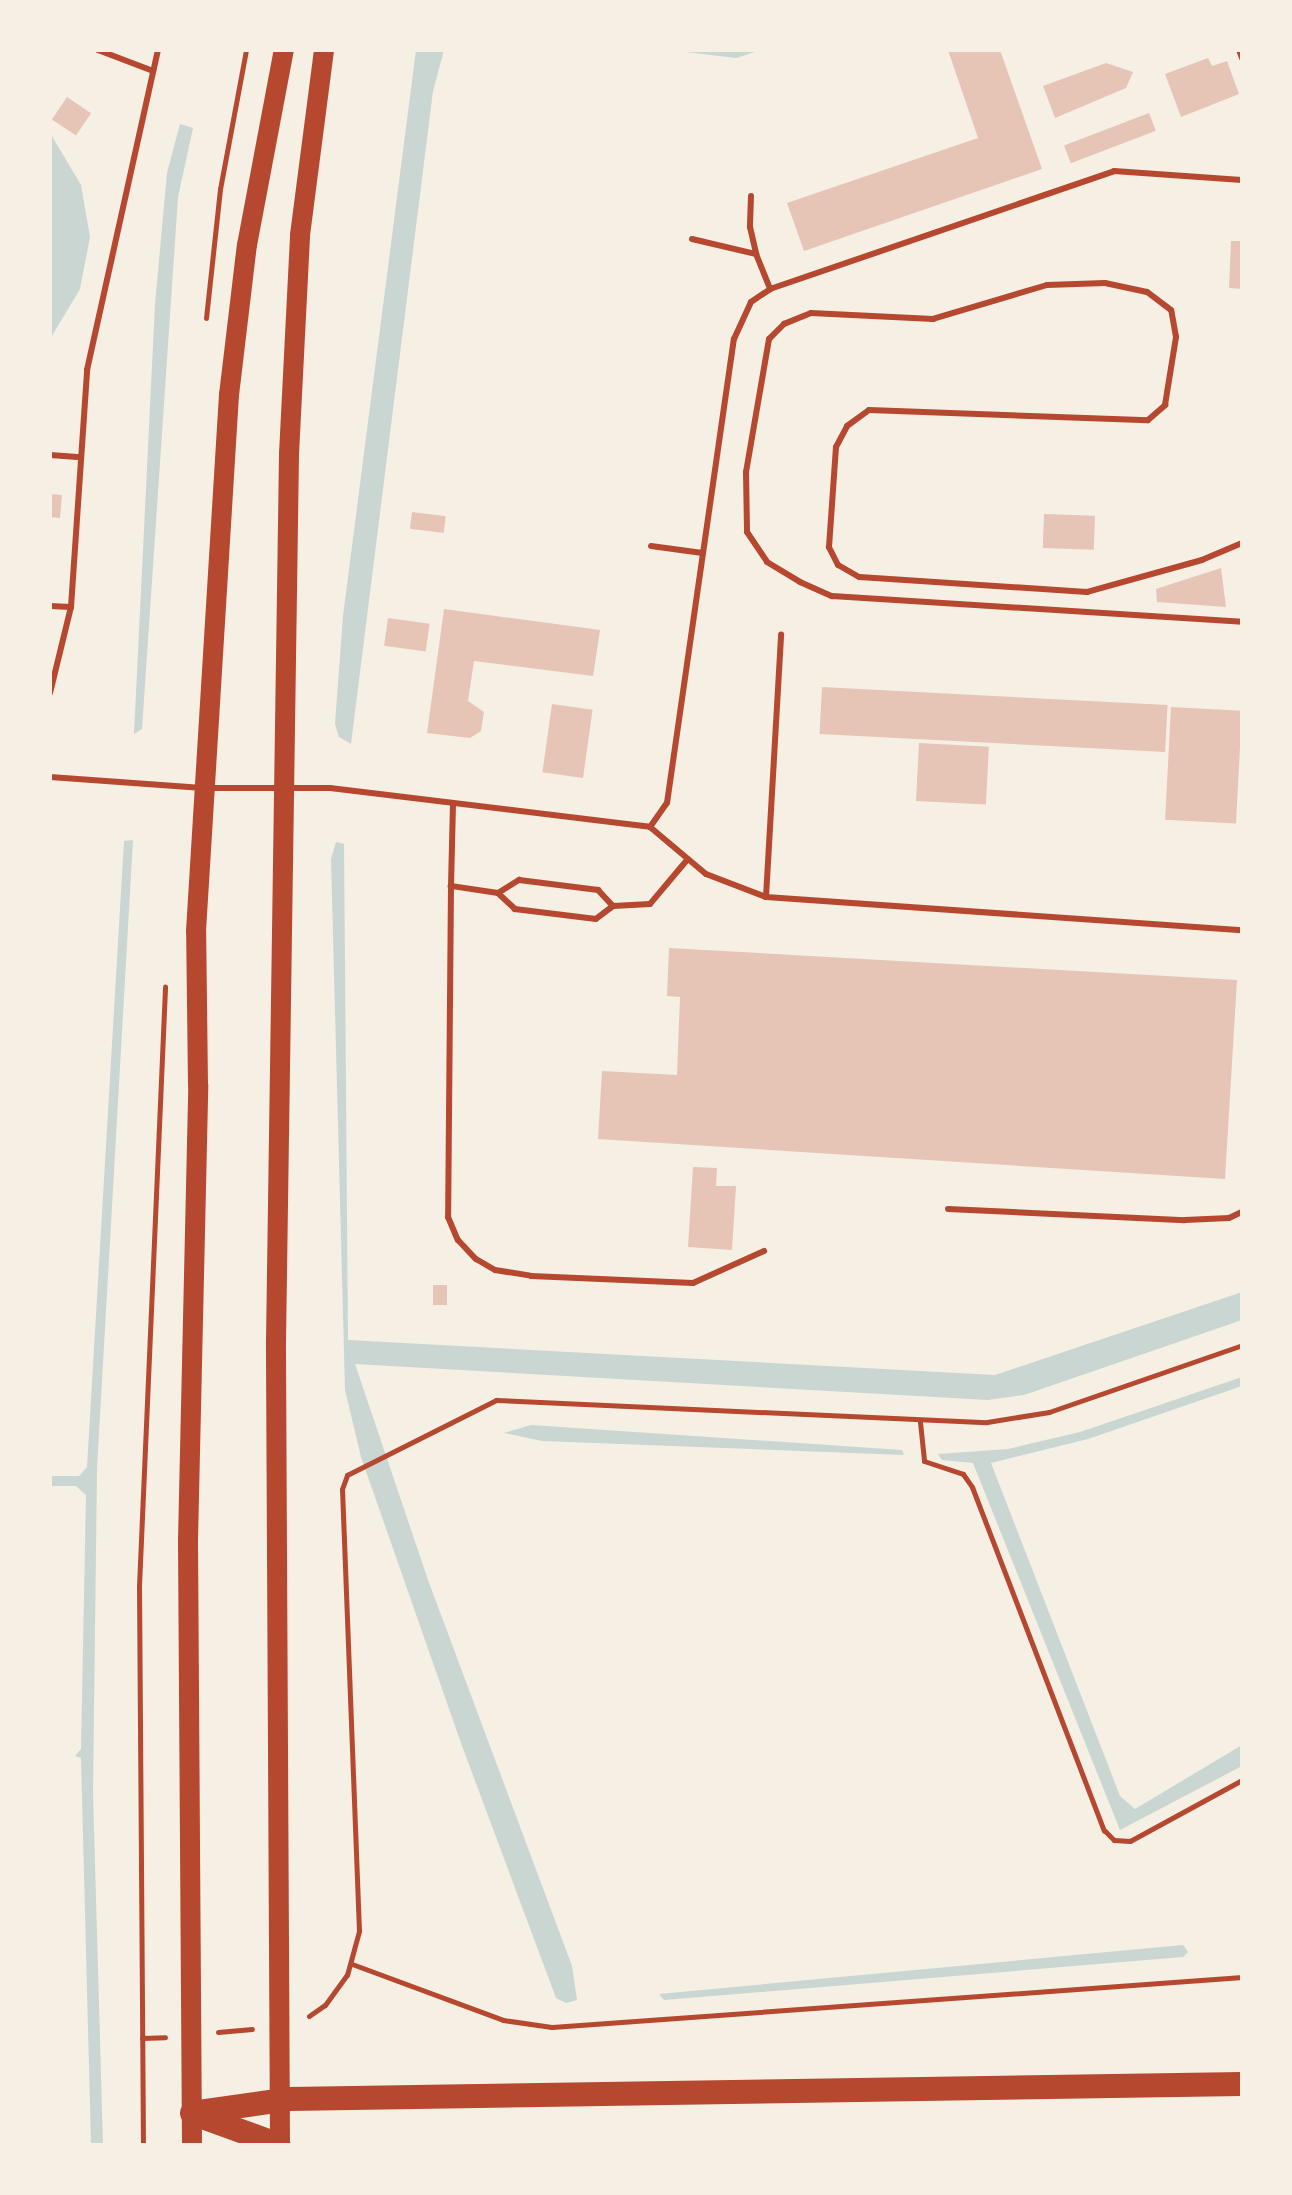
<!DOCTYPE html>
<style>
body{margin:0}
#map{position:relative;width:1292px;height:2195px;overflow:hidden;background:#f6efe4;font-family:Rubik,sans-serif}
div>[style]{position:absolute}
.water>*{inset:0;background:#c9d6d2}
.building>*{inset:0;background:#e6c5b7;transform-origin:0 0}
.path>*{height:5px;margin:-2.5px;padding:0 2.5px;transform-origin:2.5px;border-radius:2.5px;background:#b5482f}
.service>*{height:6px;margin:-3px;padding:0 3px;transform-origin:3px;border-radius:3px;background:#b5482f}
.primary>*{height:20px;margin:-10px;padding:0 10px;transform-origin:10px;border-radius:10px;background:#b5482f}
.motorway>*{height:24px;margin:-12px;padding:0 12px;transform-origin:12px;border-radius:12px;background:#b5482f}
span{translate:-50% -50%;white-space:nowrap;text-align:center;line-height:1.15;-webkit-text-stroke:6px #f6efe4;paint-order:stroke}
.frame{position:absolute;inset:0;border:52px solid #f6efe4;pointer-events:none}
</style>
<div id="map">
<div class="water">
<i style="clip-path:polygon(416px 50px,444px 50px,433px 91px,351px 744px,339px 737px,335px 724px,343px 616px)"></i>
<i style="clip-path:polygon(669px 50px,761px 50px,736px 58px)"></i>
<i style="clip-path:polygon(180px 124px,193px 128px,178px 197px,142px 729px,134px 734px,155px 304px,167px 173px)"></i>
<i style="clip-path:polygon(50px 133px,81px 185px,90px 237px,80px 289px,50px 339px)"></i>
<i style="clip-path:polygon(133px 840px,97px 1468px,93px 1793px,103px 2145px,91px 2145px,81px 1758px,75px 1756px,81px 1749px,86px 1495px,76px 1486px,52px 1486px,50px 1476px,79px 1476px,87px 1467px,124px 841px)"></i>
<i style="clip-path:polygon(336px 842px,344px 844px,348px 1340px,995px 1375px,1242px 1292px,1242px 1320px,1024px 1395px,988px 1400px,355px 1364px,428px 1580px,572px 1966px,577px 2000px,566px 2003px,556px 1998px,461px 1743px,361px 1457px,345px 1390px,331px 859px)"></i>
<i style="clip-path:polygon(1242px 1377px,1242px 1386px,1088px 1439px,991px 1463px,1120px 1796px,1135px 1809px,1242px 1745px,1242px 1766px,1120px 1830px,973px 1463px,942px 1460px,938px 1454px,1008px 1449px,1080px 1432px)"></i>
<i style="clip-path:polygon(531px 1425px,902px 1450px,904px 1455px,542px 1441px,504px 1433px)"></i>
<i style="clip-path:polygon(1183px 1945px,1188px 1952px,1183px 1957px,664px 2000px,659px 1994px)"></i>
</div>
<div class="building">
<i style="clip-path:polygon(948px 50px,1000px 50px,1042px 169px,804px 251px,787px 203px,978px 138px)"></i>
<i style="clip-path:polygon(1208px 58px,1212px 66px,1227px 61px,1239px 94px,1181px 117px,1165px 74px)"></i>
<i style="clip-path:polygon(1106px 63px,1133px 72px,1126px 88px,1055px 118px,1043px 86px)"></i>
<i style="left:67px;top:97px;width:29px;height:27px;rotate:34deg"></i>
<i style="left:1149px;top:113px;width:19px;height:91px;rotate:69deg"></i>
<i style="clip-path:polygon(1231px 241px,1242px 241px,1242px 289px,1229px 288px)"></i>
<i style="clip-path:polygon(50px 494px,62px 495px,60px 518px,50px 517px)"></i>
<i style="left:412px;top:512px;width:34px;height:17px;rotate:7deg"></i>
<i style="left:1044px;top:514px;width:51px;height:34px;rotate:2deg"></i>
<i style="clip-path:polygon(1221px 568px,1226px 607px,1157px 602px,1156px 589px)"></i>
<i style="clip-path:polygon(444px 609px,600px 630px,593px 676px,474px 661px,468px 701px,484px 712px,481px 731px,470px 738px,427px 733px)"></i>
<i style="left:388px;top:618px;width:42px;height:28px;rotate:8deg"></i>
<i style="left:822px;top:687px;width:346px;height:47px;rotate:3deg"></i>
<i style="left:552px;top:704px;width:41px;height:69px;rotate:8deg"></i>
<i style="left:1171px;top:707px;width:71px;height:113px;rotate:3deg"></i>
<i style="left:919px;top:743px;width:70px;height:58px;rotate:3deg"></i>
<i style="clip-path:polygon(669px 948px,1237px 980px,1225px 1179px,598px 1139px,602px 1071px,677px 1075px,680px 997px,667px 996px)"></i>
<i style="clip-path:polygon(693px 1167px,717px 1168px,716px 1186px,736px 1186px,732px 1250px,688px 1247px)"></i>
<i style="left:433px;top:1285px;width:14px;height:20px"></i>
</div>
<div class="path">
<i style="left:206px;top:318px;width:130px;rotate:-83.8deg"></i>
<i style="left:220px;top:189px;width:141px;rotate:-79.4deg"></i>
<i style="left:920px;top:1422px;width:39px;rotate:84deg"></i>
<i style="left:924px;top:1461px;width:41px;rotate:18.4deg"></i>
<i style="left:963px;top:1474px;width:16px;rotate:55deg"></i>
<i style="left:972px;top:1487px;width:368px;rotate:69deg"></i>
<i style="left:1104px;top:1830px;width:14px;rotate:45deg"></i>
<i style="left:1114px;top:1840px;width:16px;rotate:4deg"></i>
<i style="left:1130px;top:1841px;width:128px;rotate:-28.6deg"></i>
<i style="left:352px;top:1964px;width:161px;rotate:20.3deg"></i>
<i style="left:503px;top:2020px;width:49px;rotate:8.1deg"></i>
<i style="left:552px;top:2027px;width:692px;rotate:-4.14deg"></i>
<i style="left:309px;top:2016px;width:19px;rotate:-35deg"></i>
<i style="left:325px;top:2005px;width:37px;rotate:-54deg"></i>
<i style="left:347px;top:1975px;width:46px;rotate:-74.7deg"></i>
<i style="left:359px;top:1931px;width:442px;rotate:-92.2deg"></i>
<i style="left:342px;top:1489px;width:15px;rotate:-70deg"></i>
<i style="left:347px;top:1475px;width:167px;rotate:-26.7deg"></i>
<i style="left:496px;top:1400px;width:491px;rotate:2.6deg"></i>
<i style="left:987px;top:1422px;width:63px;rotate:-9.2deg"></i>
<i style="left:1049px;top:1412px;width:204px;rotate:-19.1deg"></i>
<i style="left:218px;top:2032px;width:34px;rotate:-5deg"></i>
<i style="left:142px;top:2038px;width:23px;rotate:-2deg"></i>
<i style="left:143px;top:2145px;width:559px;rotate:-90.41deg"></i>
<i style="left:139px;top:1586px;width:600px;rotate:-87.51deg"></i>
</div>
<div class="service">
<i style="left:98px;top:50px;width:59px;rotate:20.9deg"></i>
<i style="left:1239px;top:50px;width:9px;rotate:69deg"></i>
<i style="left:751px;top:196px;width:31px;rotate:92deg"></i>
<i style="left:750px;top:227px;width:28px;rotate:77deg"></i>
<i style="left:692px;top:239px;width:66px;rotate:13.2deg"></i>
<i style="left:756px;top:254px;width:38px;rotate:68deg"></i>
<i style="left:50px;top:455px;width:31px;rotate:4deg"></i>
<i style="left:1242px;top:543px;width:43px;rotate:157deg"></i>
<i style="left:1202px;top:560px;width:119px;rotate:164.5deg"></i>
<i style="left:1087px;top:592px;width:228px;rotate:-176.2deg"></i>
<i style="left:859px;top:577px;width:24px;rotate:-150deg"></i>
<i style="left:838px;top:565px;width:20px;rotate:-117deg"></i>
<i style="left:829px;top:547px;width:100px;rotate:-86deg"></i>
<i style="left:836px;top:447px;width:24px;rotate:-62deg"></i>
<i style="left:847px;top:426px;width:27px;rotate:-36deg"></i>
<i style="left:869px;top:410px;width:279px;rotate:2.1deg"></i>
<i style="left:1148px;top:420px;width:23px;rotate:-41deg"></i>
<i style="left:1165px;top:405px;width:69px;rotate:-80.8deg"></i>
<i style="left:1176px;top:337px;width:27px;rotate:-100deg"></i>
<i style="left:1171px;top:310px;width:30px;rotate:-143deg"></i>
<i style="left:1147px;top:292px;width:43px;rotate:-167.9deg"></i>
<i style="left:1105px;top:283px;width:58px;rotate:178deg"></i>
<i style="left:1047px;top:285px;width:119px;rotate:163.4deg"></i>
<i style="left:933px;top:319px;width:122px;rotate:-177.2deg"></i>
<i style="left:811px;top:313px;width:29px;rotate:158deg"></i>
<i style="left:784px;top:324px;width:21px;rotate:135deg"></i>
<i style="left:769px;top:339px;width:135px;rotate:99.8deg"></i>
<i style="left:746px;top:472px;width:60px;rotate:89deg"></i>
<i style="left:747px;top:532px;width:36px;rotate:56deg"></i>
<i style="left:767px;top:562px;width:39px;rotate:31deg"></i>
<i style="left:800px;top:582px;width:35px;rotate:24deg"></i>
<i style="left:832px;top:596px;width:411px;rotate:3.6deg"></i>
<i style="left:651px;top:546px;width:52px;rotate:7.7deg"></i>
<i style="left:50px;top:606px;width:21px;rotate:3deg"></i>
<i style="left:50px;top:693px;width:89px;rotate:-76.3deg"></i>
<i style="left:71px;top:607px;width:238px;rotate:-86.1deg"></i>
<i style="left:87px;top:370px;width:328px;rotate:-77.5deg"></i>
<i style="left:50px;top:777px;width:153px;rotate:4.1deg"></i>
<i style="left:203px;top:788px;width:127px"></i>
<i style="left:330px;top:788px;width:322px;rotate:6.9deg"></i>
<i style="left:650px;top:827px;width:73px;rotate:40deg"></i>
<i style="left:706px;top:874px;width:64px;rotate:21deg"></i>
<i style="left:766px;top:897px;width:477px;rotate:4deg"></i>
<i style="left:650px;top:827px;width:29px;rotate:-55deg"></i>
<i style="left:667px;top:803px;width:469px;rotate:-81.8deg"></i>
<i style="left:734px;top:339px;width:41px;rotate:-65.3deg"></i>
<i style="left:751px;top:302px;width:23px;rotate:-34deg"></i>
<i style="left:770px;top:289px;width:364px;rotate:-18.9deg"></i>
<i style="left:1114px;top:171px;width:128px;rotate:4deg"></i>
<i style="left:687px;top:860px;width:57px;rotate:130.1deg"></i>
<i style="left:650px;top:904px;width:37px;rotate:177deg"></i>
<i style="left:613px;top:906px;width:21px;rotate:143deg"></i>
<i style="left:596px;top:919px;width:82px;rotate:-173deg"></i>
<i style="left:515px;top:909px;width:23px;rotate:-137deg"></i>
<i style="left:498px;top:893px;width:48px;rotate:-171.5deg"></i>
<i style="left:451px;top:886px;width:331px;rotate:90.5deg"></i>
<i style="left:448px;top:1217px;width:25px;rotate:67deg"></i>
<i style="left:458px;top:1240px;width:26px;rotate:47deg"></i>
<i style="left:476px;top:1259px;width:22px;rotate:30deg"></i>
<i style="left:495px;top:1270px;width:36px;rotate:9deg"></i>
<i style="left:531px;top:1276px;width:162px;rotate:2.5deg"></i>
<i style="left:693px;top:1283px;width:78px;rotate:-24.3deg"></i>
<i style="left:451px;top:886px;width:82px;rotate:-88.6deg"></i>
<i style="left:498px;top:893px;width:25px;rotate:-32deg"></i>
<i style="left:519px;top:880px;width:80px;rotate:7.2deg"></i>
<i style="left:598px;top:890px;width:22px;rotate:47deg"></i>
<i style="left:766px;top:897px;width:263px;rotate:-86.7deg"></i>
<i style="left:948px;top:1209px;width:237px;rotate:2.7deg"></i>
<i style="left:1185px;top:1220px;width:44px;rotate:-2.6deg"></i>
<i style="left:1229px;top:1218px;width:14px;rotate:-25deg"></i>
</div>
<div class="primary">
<i style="left:192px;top:2145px;width:605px;rotate:-90.38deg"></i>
<i style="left:188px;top:1540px;width:455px;rotate:-88.7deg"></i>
<i style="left:198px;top:1085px;width:154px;rotate:-90.7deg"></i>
<i style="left:196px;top:931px;width:537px;rotate:-86.48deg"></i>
<i style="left:229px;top:395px;width:151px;rotate:-83.2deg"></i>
<i style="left:247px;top:245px;width:198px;rotate:-79.3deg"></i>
<i style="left:280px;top:2145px;width:804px;rotate:-90.29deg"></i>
<i style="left:276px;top:1341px;width:887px;rotate:-89.16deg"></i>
<i style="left:289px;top:454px;width:219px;rotate:-87.1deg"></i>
<i style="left:300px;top:235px;width:187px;rotate:-82.6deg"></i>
</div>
<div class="motorway">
<i style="left:192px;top:2113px;width:98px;rotate:-8.2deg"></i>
<i style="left:289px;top:2099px;width:953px;rotate:-0.9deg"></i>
<i style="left:194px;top:2114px;width:90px;rotate:20deg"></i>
</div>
<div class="frame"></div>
</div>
